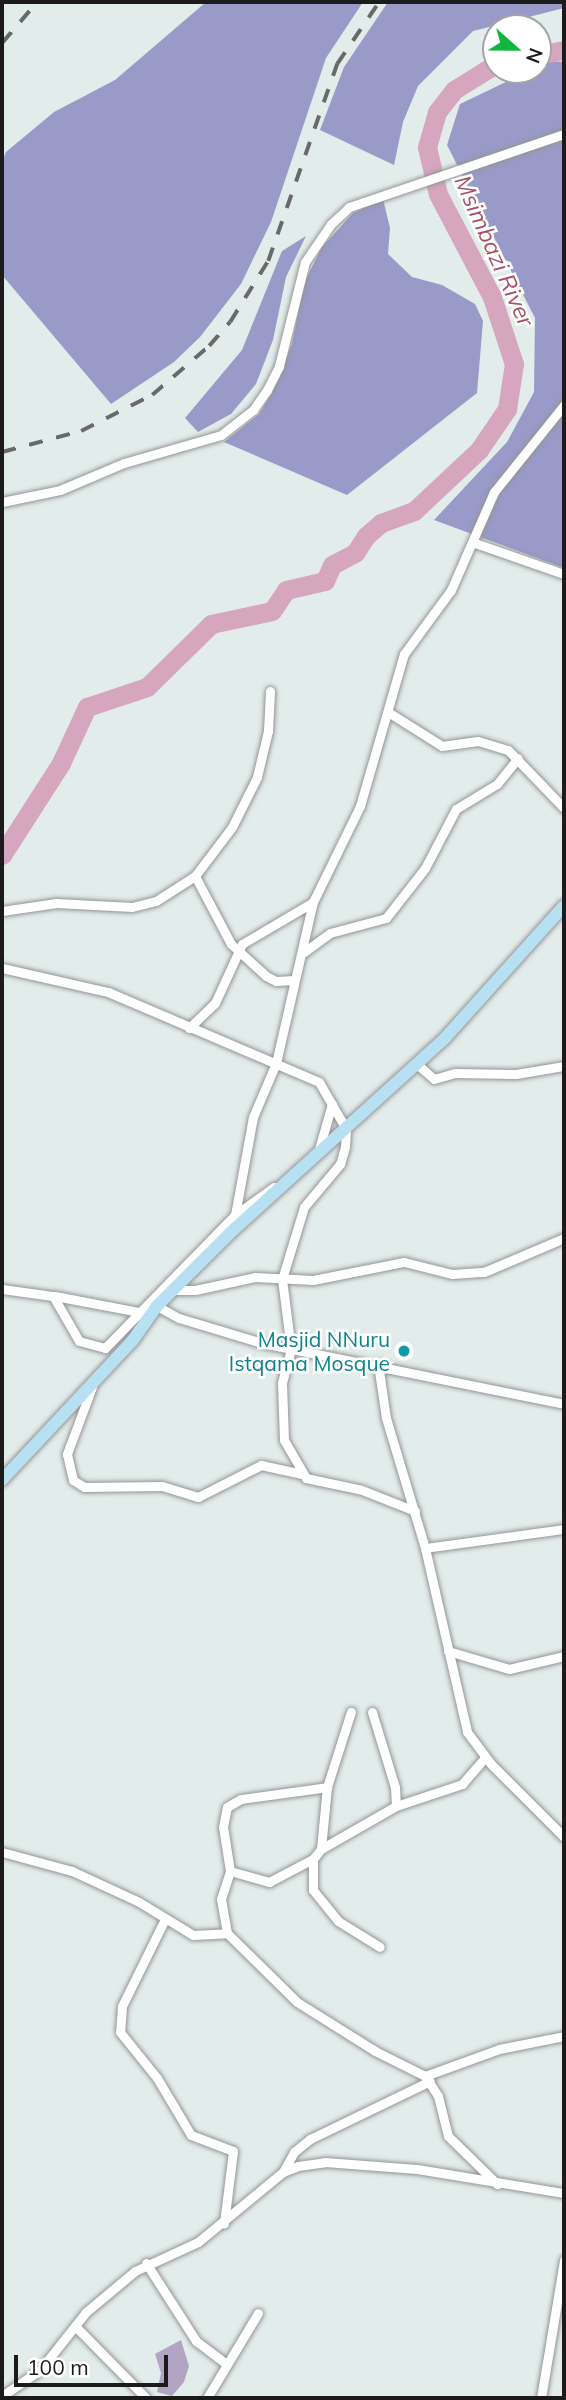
<!DOCTYPE html>
<style>
body{margin:0}
#map{position:relative;width:566px;height:2400px;overflow:hidden;background:#e2eceb;font-family:Mulish,sans-serif}
div>[style]{position:absolute}
.forest>*{inset:0;background:#999ac8}
.cemetery>*{inset:0;background:#b1a5c3}
.river>*{height:19px;margin:-9.5px;padding:0 9.5px;transform-origin:9.5px;border-radius:9.5px;background:#d6a5be}
.roads{filter:drop-shadow(0 0 2px #959595) drop-shadow(0 0 2px #959595)}
.street>*{height:9px;margin:-4.5px;padding:0 4.5px;transform-origin:4.5px;border-radius:4.5px;background:#fff}
.secondary>*{height:12px;margin:-6px;padding:0 6px;transform-origin:6px;border-radius:6px;background:#b8e0f3}
.rail>*{height:3.5px;margin-top:-1.75px;transform-origin:0;background:repeating-linear-gradient(90deg,#696969 0 14px,transparent 0 28px)}
.dots>*{width:19px;height:19px;translate:-50% -50%;box-sizing:border-box;border:4px solid #fff;border-radius:50%}
span{translate:-50% -50%;white-space:nowrap;text-align:center;line-height:1.15;-webkit-text-stroke:5px #fff;paint-order:stroke}
.culture-label{font-size:21px;color:#0d838f}
.right{translate:-100% -50%;text-align:right}
.water-label{font-size:23px;color:#a25063;font-style:italic}
.frame{position:absolute;inset:0;border:4px solid #1b1b1b;pointer-events:none}
.north{position:absolute;left:482px;top:14px;width:70px;height:70px;box-sizing:border-box;background:#fff;border:2px solid #a4a4a4;border-radius:50%;rotate:111deg;font-size:19px;font-weight:700;line-height:28px;text-align:center;color:#1b1b1b}
.north::after{content:'';display:block;margin:auto;width:24px;height:32px;background:#10b63d;clip-path:polygon(50% 0,100% 100%,50% 72%,0 100%)}
.scale{position:absolute;left:14px;top:2355px;width:154px;height:32px;box-sizing:border-box;border:4px solid #1b1b1b;border-top:0;padding-left:9px;font-size:21px;line-height:24px;white-space:nowrap;color:#1b1b1b;-webkit-text-stroke:5px #fff;paint-order:stroke}
</style>
<div id="map">
<div class="forest">
<i style="clip-path:polygon(206px 2px,363px 2px,326px 58px,271px 222px,241px 284px,200px 337px,174px 362px,111px 404px,2px 275px,2px 162px,6px 152px,54px 112px,115px 80px)"></i>
<i style="clip-path:polygon(388px 2px,564px 2px,564px 8px,473px 31px,418px 86px,403px 122px,394px 165px,320px 130px,344px 67px)"></i>
<i style="clip-path:polygon(550px 61px,564px 62px,564px 568px,434px 520px,507px 442px,534px 392px,535px 318px,447px 145px,460px 104px)"></i>
<i style="clip-path:polygon(383px 199px,390px 228px,388px 254px,412px 277px,442px 285px,475px 304px,483px 321px,477px 393px,347px 495px,224px 442px,259px 414px,272px 393px,292px 344px,304px 283px,322px 247px,353px 213px)"></i>
<i style="clip-path:polygon(306px 236px,286px 277px,273px 340px,256px 384px,231px 414px,198px 432px,185px 418px,242px 350px,282px 251px)"></i>
</div>
<div class="cemetery">
<i style="clip-path:polygon(181px 2340px,189px 2366px,184px 2382px,172px 2396px,157px 2392px,161px 2373px,155px 2354px)"></i>
</div>
<div class="river">
<i style="left:538px;top:55px;width:26px;rotate:-11deg"></i>
<i style="left:2px;top:855px;width:109px;rotate:-57.3deg"></i>
<i style="left:61px;top:763px;width:62px;rotate:-65.1deg"></i>
<i style="left:87px;top:707px;width:63px;rotate:-18.4deg"></i>
<i style="left:147px;top:687px;width:90px;rotate:-44.5deg"></i>
<i style="left:211px;top:624px;width:62px;rotate:-12deg"></i>
<i style="left:272px;top:611px;width:25px;rotate:-56deg"></i>
<i style="left:286px;top:590px;width:40px;rotate:-13deg"></i>
<i style="left:325px;top:581px;width:17px;rotate:-66deg"></i>
<i style="left:332px;top:565px;width:26px;rotate:-28deg"></i>
<i style="left:355px;top:553px;width:20px;rotate:-57deg"></i>
<i style="left:366px;top:536px;width:20px;rotate:-41deg"></i>
<i style="left:381px;top:523px;width:35px;rotate:-20deg"></i>
<i style="left:414px;top:511px;width:89px;rotate:-43.2deg"></i>
<i style="left:479px;top:450px;width:50px;rotate:-55.7deg"></i>
<i style="left:507px;top:409px;width:46px;rotate:-81.2deg"></i>
<i style="left:514px;top:364px;width:71px;rotate:-108.2deg"></i>
<i style="left:492px;top:297px;width:116px;rotate:-117.7deg"></i>
<i style="left:438px;top:194px;width:48px;rotate:-103.2deg"></i>
<i style="left:427px;top:147px;width:36px;rotate:-74deg"></i>
<i style="left:437px;top:112px;width:28px;rotate:-52deg"></i>
<i style="left:454px;top:90px;width:49px;rotate:-31.8deg"></i>
</div>
<div class="roads">
<div class="street">
<i style="left:2px;top:502px;width:59px;rotate:-11.7deg"></i>
<i style="left:60px;top:490px;width:69px;rotate:-22.9deg"></i>
<i style="left:124px;top:463px;width:101px;rotate:-16.1deg"></i>
<i style="left:221px;top:435px;width:41px;rotate:-38deg"></i>
<i style="left:253px;top:410px;width:24px;rotate:-55deg"></i>
<i style="left:267px;top:390px;width:27px;rotate:-63deg"></i>
<i style="left:279px;top:366px;width:107px;rotate:-76deg"></i>
<i style="left:305px;top:262px;width:46px;rotate:-55.6deg"></i>
<i style="left:331px;top:224px;width:25px;rotate:-43deg"></i>
<i style="left:349px;top:207px;width:227px;rotate:-18.8deg"></i>
<i style="left:475px;top:543px;width:94px;rotate:19.2deg"></i>
<i style="left:388px;top:712px;width:64px;rotate:32.2deg"></i>
<i style="left:442px;top:746px;width:36px;rotate:-8deg"></i>
<i style="left:478px;top:741px;width:31px;rotate:17deg"></i>
<i style="left:508px;top:750px;width:81px;rotate:46deg"></i>
<i style="left:195px;top:876px;width:77px;rotate:62.1deg"></i>
<i style="left:231px;top:944px;width:47px;rotate:42.4deg"></i>
<i style="left:266px;top:976px;width:11px;rotate:27deg"></i>
<i style="left:276px;top:981px;width:18px;rotate:-3deg"></i>
<i style="left:2px;top:911px;width:55px;rotate:-8.4deg"></i>
<i style="left:56px;top:903px;width:76px;rotate:3deg"></i>
<i style="left:132px;top:907px;width:25px;rotate:-14deg"></i>
<i style="left:156px;top:901px;width:46px;rotate:-32.7deg"></i>
<i style="left:195px;top:876px;width:61px;rotate:-52.9deg"></i>
<i style="left:232px;top:827px;width:56px;rotate:-63.4deg"></i>
<i style="left:257px;top:777px;width:47px;rotate:-76.6deg"></i>
<i style="left:268px;top:731px;width:40px;rotate:-87.1deg"></i>
<i style="left:304px;top:952px;width:32px;rotate:-36deg"></i>
<i style="left:330px;top:933px;width:58px;rotate:-15deg"></i>
<i style="left:386px;top:918px;width:63px;rotate:-52deg"></i>
<i style="left:425px;top:868px;width:67px;rotate:-62.3deg"></i>
<i style="left:456px;top:809px;width:48px;rotate:-31.4deg"></i>
<i style="left:497px;top:784px;width:33px;rotate:-51deg"></i>
<i style="left:2px;top:968px;width:109px;rotate:12.8deg"></i>
<i style="left:108px;top:992px;width:229px;rotate:23.1deg"></i>
<i style="left:319px;top:1082px;width:54px;rotate:60.1deg"></i>
<i style="left:346px;top:1129px;width:18px;rotate:93deg"></i>
<i style="left:345px;top:1147px;width:18px;rotate:106deg"></i>
<i style="left:340px;top:1164px;width:56px;rotate:129.9deg"></i>
<i style="left:304px;top:1207px;width:75px;rotate:107deg"></i>
<i style="left:282px;top:1279px;width:71px;rotate:82.7deg"></i>
<i style="left:291px;top:1349px;width:35px;rotate:105deg"></i>
<i style="left:282px;top:1383px;width:57px;rotate:88deg"></i>
<i style="left:284px;top:1440px;width:44px;rotate:59.9deg"></i>
<i style="left:306px;top:1478px;width:57px;rotate:12.1deg"></i>
<i style="left:362px;top:1490px;width:57px;rotate:21.6deg"></i>
<i style="left:189px;top:1028px;width:36px;rotate:-44deg"></i>
<i style="left:215px;top:1003px;width:65px;rotate:-65.4deg"></i>
<i style="left:242px;top:944px;width:82px;rotate:-30.6deg"></i>
<i style="left:418px;top:1065px;width:21px;rotate:41deg"></i>
<i style="left:434px;top:1079px;width:22px;rotate:-16deg"></i>
<i style="left:455px;top:1073px;width:61px;rotate:0.9deg"></i>
<i style="left:516px;top:1074px;width:49px;rotate:-9.5deg"></i>
<i style="left:319px;top:1149px;width:47px;rotate:-73.9deg"></i>
<i style="left:235px;top:1215px;width:100px;rotate:-79.6deg"></i>
<i style="left:253px;top:1117px;width:59px;rotate:-66.9deg"></i>
<i style="left:276px;top:1063px;width:165px;rotate:-77.1deg"></i>
<i style="left:313px;top:902px;width:107px;rotate:-63.9deg"></i>
<i style="left:360px;top:806px;width:158px;rotate:-73.9deg"></i>
<i style="left:404px;top:654px;width:79px;rotate:-53.7deg"></i>
<i style="left:451px;top:590px;width:107px;rotate:-66.3deg"></i>
<i style="left:494px;top:492px;width:112px;rotate:-51.2deg"></i>
<i style="left:2px;top:1289px;width:51px;rotate:7.8deg"></i>
<i style="left:53px;top:1296px;width:52px;rotate:60deg"></i>
<i style="left:79px;top:1341px;width:27px;rotate:15deg"></i>
<i style="left:105px;top:1348px;width:186px;rotate:-45.7deg"></i>
<i style="left:235px;top:1215px;width:48px;rotate:-35.7deg"></i>
<i style="left:173px;top:1290px;width:22px"></i>
<i style="left:195px;top:1290px;width:61px;rotate:-12.2deg"></i>
<i style="left:255px;top:1277px;width:58px;rotate:3deg"></i>
<i style="left:313px;top:1280px;width:93px;rotate:-11.2deg"></i>
<i style="left:404px;top:1262px;width:49px;rotate:14deg"></i>
<i style="left:452px;top:1274px;width:32px;rotate:-4deg"></i>
<i style="left:484px;top:1272px;width:87px;rotate:-23deg"></i>
<i style="left:55px;top:1296px;width:86px;rotate:10.8deg"></i>
<i style="left:157px;top:1306px;width:25px;rotate:29deg"></i>
<i style="left:179px;top:1318px;width:87px;rotate:16.8deg"></i>
<i style="left:262px;top:1343px;width:308px;rotate:11.4deg"></i>
<i style="left:378px;top:1364px;width:55px;rotate:81.6deg"></i>
<i style="left:386px;top:1418px;width:136px;rotate:73.3deg"></i>
<i style="left:425px;top:1548px;width:189px;rotate:77.1deg"></i>
<i style="left:467px;top:1732px;width:39px;rotate:53deg"></i>
<i style="left:490px;top:1763px;width:105px;rotate:45deg"></i>
<i style="left:92px;top:1387px;width:72px;rotate:110.5deg"></i>
<i style="left:67px;top:1454px;width:27px;rotate:77deg"></i>
<i style="left:73px;top:1480px;width:13px;rotate:32deg"></i>
<i style="left:84px;top:1487px;width:78px;rotate:-0.7deg"></i>
<i style="left:162px;top:1486px;width:38px;rotate:17deg"></i>
<i style="left:198px;top:1497px;width:71px;rotate:-26.9deg"></i>
<i style="left:261px;top:1465px;width:42px;rotate:12.4deg"></i>
<i style="left:425px;top:1548px;width:140px;rotate:-7.8deg"></i>
<i style="left:448px;top:1651px;width:64px;rotate:16.4deg"></i>
<i style="left:509px;top:1669px;width:57px;rotate:-13.3deg"></i>
<i style="left:372px;top:1712px;width:78px;rotate:73deg"></i>
<i style="left:395px;top:1787px;width:19px;rotate:87deg"></i>
<i style="left:396px;top:1806px;width:86px;rotate:150.2deg"></i>
<i style="left:321px;top:1849px;width:13px;rotate:129deg"></i>
<i style="left:313px;top:1859px;width:31px;rotate:90deg"></i>
<i style="left:313px;top:1890px;width:40px;rotate:51deg"></i>
<i style="left:338px;top:1921px;width:49px;rotate:31.8deg"></i>
<i style="left:396px;top:1806px;width:70px;rotate:-18.4deg"></i>
<i style="left:462px;top:1784px;width:35px;rotate:-49deg"></i>
<i style="left:321px;top:1849px;width:62px;rotate:-84.5deg"></i>
<i style="left:327px;top:1787px;width:79px;rotate:-72.3deg"></i>
<i style="left:2px;top:1852px;width:73px;rotate:15.2deg"></i>
<i style="left:72px;top:1871px;width:74px;rotate:24.8deg"></i>
<i style="left:139px;top:1902px;width:63px;rotate:31.4deg"></i>
<i style="left:193px;top:1935px;width:34px;rotate:-3deg"></i>
<i style="left:227px;top:1933px;width:98px;rotate:44.6deg"></i>
<i style="left:297px;top:2002px;width:92px;rotate:32.1deg"></i>
<i style="left:375px;top:2051px;width:56px;rotate:26.6deg"></i>
<i style="left:425px;top:2076px;width:24px;rotate:57deg"></i>
<i style="left:438px;top:2096px;width:41px;rotate:76deg"></i>
<i style="left:448px;top:2136px;width:69px;rotate:44.4deg"></i>
<i style="left:230px;top:1871px;width:41px;rotate:15.8deg"></i>
<i style="left:269px;top:1882px;width:50px;rotate:-27.6deg"></i>
<i style="left:165px;top:1919px;width:97px;rotate:116.3deg"></i>
<i style="left:122px;top:2006px;width:26px;rotate:94deg"></i>
<i style="left:120px;top:2032px;width:59px;rotate:51.2deg"></i>
<i style="left:157px;top:2078px;width:66px;rotate:59.2deg"></i>
<i style="left:191px;top:2135px;width:45px;rotate:20.9deg"></i>
<i style="left:233px;top:2151px;width:73px;rotate:97.1deg"></i>
<i style="left:227px;top:1933px;width:35px;rotate:-100deg"></i>
<i style="left:221px;top:1899px;width:29px;rotate:-72deg"></i>
<i style="left:230px;top:1871px;width:45px;rotate:-99deg"></i>
<i style="left:223px;top:1827px;width:20px;rotate:-79deg"></i>
<i style="left:227px;top:1807px;width:16px;rotate:-30deg"></i>
<i style="left:241px;top:1799px;width:87px;rotate:-7.9deg"></i>
<i style="left:425px;top:2076px;width:79px;rotate:-20deg"></i>
<i style="left:499px;top:2049px;width:66px;rotate:-11.3deg"></i>
<i style="left:283px;top:2172px;width:23px;rotate:-61deg"></i>
<i style="left:294px;top:2152px;width:21px;rotate:-39deg"></i>
<i style="left:310px;top:2139px;width:133px;rotate:-25.8deg"></i>
<i style="left:146px;top:2263px;width:93px;rotate:57.3deg"></i>
<i style="left:196px;top:2341px;width:38px;rotate:37deg"></i>
<i style="left:75px;top:2326px;width:101px;rotate:45.4deg"></i>
<i style="left:2px;top:2396px;width:46px;rotate:-34.4deg"></i>
<i style="left:40px;top:2370px;width:74px;rotate:-51.6deg"></i>
<i style="left:86px;top:2312px;width:64px;rotate:-39.9deg"></i>
<i style="left:135px;top:2271px;width:69px;rotate:-24.7deg"></i>
<i style="left:198px;top:2242px;width:110px;rotate:-39.5deg"></i>
<i style="left:283px;top:2172px;width:16px;rotate:-22deg"></i>
<i style="left:298px;top:2166px;width:27px;rotate:-8deg"></i>
<i style="left:325px;top:2162px;width:92px;rotate:4.4deg"></i>
<i style="left:417px;top:2169px;width:149px;rotate:9.3deg"></i>
<i style="left:207px;top:2398px;width:99px;rotate:-59deg"></i>
<i style="left:541px;top:2398px;width:140px;rotate:-80.5deg"></i>
</div>
<div class="secondary">
<i style="left:2px;top:1480px;width:192px;rotate:-46.9deg"></i>
<i style="left:133px;top:1340px;width:42px;rotate:-54.8deg"></i>
<i style="left:157px;top:1306px;width:102px;rotate:-45deg"></i>
<i style="left:229px;top:1234px;width:292px;rotate:-42.2deg"></i>
<i style="left:445px;top:1038px;width:178px;rotate:-48deg"></i>
</div>
</div>
<div class="rail">
<i style="left:2px;top:43px;width:54px;rotate:-49.5deg"></i>
<i style="left:2px;top:452px;width:82px;rotate:-14.9deg"></i>
<i style="left:81px;top:431px;width:80px;rotate:-26.9deg"></i>
<i style="left:152px;top:395px;width:75px;rotate:-40.7deg"></i>
<i style="left:209px;top:346px;width:32px;rotate:-49deg"></i>
<i style="left:230px;top:322px;width:72px;rotate:-58.1deg"></i>
<i style="left:268px;top:261px;width:209px;rotate:-70.7deg"></i>
<i style="left:337px;top:64px;width:75px;rotate:-55.9deg"></i>
</div>
<div class="dots">
<i style="left:404px;top:1351px;background:#0f9aa8"></i>
</div>
<div class="culture-label">
<span class="right" style="left:390px;top:1351px">Masjid NNuru<br>Istqama Mosque</span>
</div>
<div class="water-label">
<span style="left:494px;top:251px;rotate:66deg">Msimbazi River</span>
</div>
<div class="frame"></div>
<div class="north">N</div>
<div class="scale">100 m</div>
</div>
